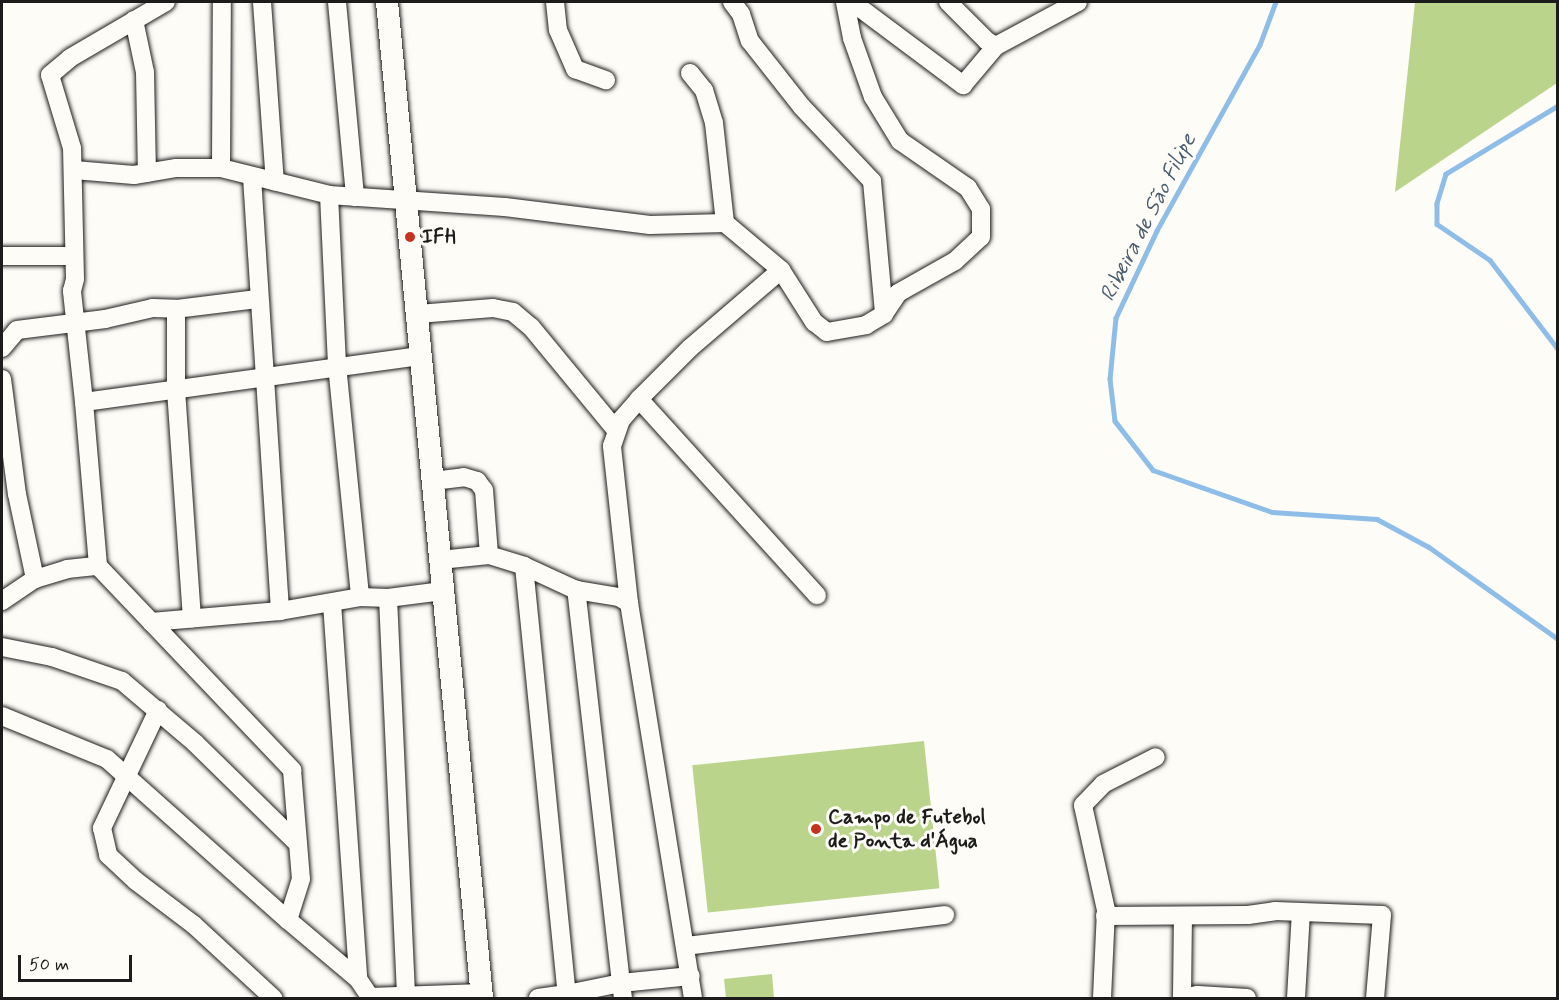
<!DOCTYPE html>
<meta charset="utf-8">
<style>
body{margin:0}
#map{position:relative;width:1559px;height:1000px;overflow:hidden;background:#fdfcf7;font-family:Mynerve,sans-serif}
div>[style]{position:absolute}
.green>*{inset:0;background:#bbd48b;transform-origin:0 0}
.stream>*{height:4.5px;margin:-2.25px;padding:0 2.25px;transform-origin:2.25px;border-radius:2.25px;background:#8ebde8}
.roads{filter:drop-shadow(0 0 2px #1c1c1c) drop-shadow(0 0 2px #1c1c1c)}
.minor>*{height:18px;margin:-9px;padding:0 9px;transform-origin:9px;border-radius:9px;background:#fdfcf7}
.tertiary>*{height:22px;margin:-11px;padding:0 11px;transform-origin:11px;border-radius:11px;background:#fdfcf7}
.dots>*{width:16px;height:16px;translate:-50% -50%;box-sizing:border-box;border:3px solid #fdfcf7;border-radius:50%}
span{translate:-50% -50%;white-space:nowrap;text-align:center;line-height:1.15;-webkit-text-stroke:6px #fdfcf7;paint-order:stroke}
.poi-label{font-size:21px;color:#1c1c1c;font-weight:700}
.left{translate:0 -50%;text-align:left}
.water-label{font-size:22px;color:#4a5c6e;font-style:italic}
.frame{position:absolute;inset:0;border:3px solid #1c1c1c;pointer-events:none}
.scale{position:absolute;left:18px;top:955px;width:114px;height:27px;box-sizing:border-box;border:3px solid #1c1c1c;border-top:0;padding-left:8px;font-size:18px;line-height:21px;white-space:nowrap;color:#1c1c1c;-webkit-text-stroke:4px #fdfcf7;paint-order:stroke}
</style>
<div id="map">
<div class="green">
<i style="clip-path:polygon(1415px 2px,1557px 2px,1557px 83px,1395px 192px)"></i>
<i style="left:924px;top:741px;width:148px;height:233px;rotate:84deg"></i>
<i style="clip-path:polygon(772px 974px,774px 998px,726px 998px,724px 979px)"></i>
</div>
<div class="stream">
<i style="left:1276px;top:2px;width:46px;rotate:110.4deg"></i>
<i style="left:1260px;top:45px;width:213px;rotate:119deg"></i>
<i style="left:1157px;top:231px;width:96px;rotate:115.2deg"></i>
<i style="left:1116px;top:318px;width:61px;rotate:95.6deg"></i>
<i style="left:1110px;top:379px;width:42px;rotate:83.2deg"></i>
<i style="left:1115px;top:421px;width:62px;rotate:52.2deg"></i>
<i style="left:1153px;top:470px;width:126px;rotate:19.4deg"></i>
<i style="left:1272px;top:512px;width:105px;rotate:3.8deg"></i>
<i style="left:1377px;top:519px;width:59px;rotate:28.3deg"></i>
<i style="left:1429px;top:547px;width:158px;rotate:35.5deg"></i>
<i style="left:1558px;top:106px;width:131px;rotate:148.7deg"></i>
<i style="left:1446px;top:174px;width:31px;rotate:107deg"></i>
<i style="left:1437px;top:204px;width:20px;rotate:90deg"></i>
<i style="left:1437px;top:224px;width:64px;rotate:34.2deg"></i>
<i style="left:1490px;top:260px;width:112px;rotate:52.6deg"></i>
</div>
<div class="roads">
<div class="minor">
<i style="left:262px;top:2px;width:180px;rotate:85.9deg"></i>
<i style="left:337px;top:2px;width:196px;rotate:84.7deg"></i>
<i style="left:555px;top:2px;width:28px;rotate:84deg"></i>
<i style="left:558px;top:30px;width:43px;rotate:66.4deg"></i>
<i style="left:575px;top:69px;width:33px;rotate:20deg"></i>
<i style="left:732px;top:2px;width:15px;rotate:53deg"></i>
<i style="left:741px;top:14px;width:28px;rotate:72deg"></i>
<i style="left:750px;top:41px;width:84px;rotate:51.8deg"></i>
<i style="left:802px;top:107px;width:102px;rotate:46.6deg"></i>
<i style="left:872px;top:181px;width:134px;rotate:84.8deg"></i>
<i style="left:852px;top:2px;width:139px;rotate:36.8deg"></i>
<i style="left:963px;top:85px;width:51px;rotate:-49.8deg"></i>
<i style="left:948px;top:2px;width:55px;rotate:45deg"></i>
<i style="left:987px;top:41px;width:10px;rotate:29deg"></i>
<i style="left:996px;top:46px;width:93px;rotate:-28.2deg"></i>
<i style="left:134px;top:20px;width:53px;rotate:78.1deg"></i>
<i style="left:145px;top:72px;width:101px;rotate:88.9deg"></i>
<i style="left:690px;top:73px;width:22px;rotate:51deg"></i>
<i style="left:704px;top:90px;width:34px;rotate:73deg"></i>
<i style="left:714px;top:123px;width:101px;rotate:83.7deg"></i>
<i style="left:221px;top:168px;width:166px;rotate:-89.7deg"></i>
<i style="left:74px;top:170px;width:60px;rotate:4.8deg"></i>
<i style="left:134px;top:175px;width:43px;rotate:-9.5deg"></i>
<i style="left:176px;top:168px;width:45px"></i>
<i style="left:221px;top:168px;width:111px;rotate:14deg"></i>
<i style="left:329px;top:195px;width:176px;rotate:3.9deg"></i>
<i style="left:505px;top:207px;width:146px;rotate:7.1deg"></i>
<i style="left:650px;top:225px;width:75px;rotate:-1.5deg"></i>
<i style="left:252px;top:177px;width:435px;rotate:86.3deg"></i>
<i style="left:280px;top:611px;width:81px;rotate:-9.9deg"></i>
<i style="left:360px;top:597px;width:28px;rotate:2deg"></i>
<i style="left:388px;top:598px;width:55px;rotate:-7.3deg"></i>
<i style="left:329px;top:195px;width:170px;rotate:87.3deg"></i>
<i style="left:337px;top:365px;width:233px;rotate:84.3deg"></i>
<i style="left:725px;top:223px;width:73px;rotate:40deg"></i>
<i style="left:781px;top:270px;width:62px;rotate:57.6deg"></i>
<i style="left:814px;top:322px;width:16px;rotate:38deg"></i>
<i style="left:827px;top:332px;width:40px;rotate:-10deg"></i>
<i style="left:866px;top:325px;width:21px;rotate:-31deg"></i>
<i style="left:884px;top:314px;width:25px;rotate:-56deg"></i>
<i style="left:898px;top:293px;width:65px;rotate:-29.3deg"></i>
<i style="left:955px;top:261px;width:35px;rotate:-43deg"></i>
<i style="left:981px;top:237px;width:28px;rotate:-90deg"></i>
<i style="left:981px;top:209px;width:25px;rotate:-122deg"></i>
<i style="left:968px;top:188px;width:83px;rotate:-145.3deg"></i>
<i style="left:900px;top:141px;width:52px;rotate:-121.5deg"></i>
<i style="left:873px;top:97px;width:63px;rotate:-109.6deg"></i>
<i style="left:852px;top:38px;width:37px;rotate:-101deg"></i>
<i style="left:2px;top:256px;width:72px"></i>
<i style="left:176px;top:309px;width:81px;rotate:90deg"></i>
<i style="left:176px;top:390px;width:229px;rotate:86deg"></i>
<i style="left:418px;top:314px;width:75px;rotate:-4.6deg"></i>
<i style="left:493px;top:308px;width:20px;rotate:11deg"></i>
<i style="left:513px;top:312px;width:23px;rotate:40deg"></i>
<i style="left:531px;top:327px;width:134px;rotate:50.5deg"></i>
<i style="left:2px;top:348px;width:23px;rotate:-50deg"></i>
<i style="left:17px;top:330px;width:89px;rotate:-7.1deg"></i>
<i style="left:105px;top:319px;width:49px;rotate:-12.9deg"></i>
<i style="left:153px;top:308px;width:23px;rotate:2deg"></i>
<i style="left:176px;top:309px;width:83px;rotate:-7deg"></i>
<i style="left:420px;top:356px;width:339px;rotate:172.2deg"></i>
<i style="left:84px;top:402px;width:165px;rotate:85.1deg"></i>
<i style="left:98px;top:566px;width:282px;rotate:46.4deg"></i>
<i style="left:292px;top:770px;width:109px;rotate:85.3deg"></i>
<i style="left:301px;top:879px;width:43px;rotate:107.6deg"></i>
<i style="left:288px;top:920px;width:92px;rotate:40.1deg"></i>
<i style="left:358px;top:979px;width:22px;rotate:56deg"></i>
<i style="left:370px;top:997px;width:112px;rotate:-2deg"></i>
<i style="left:2px;top:379px;width:116px;rotate:82.6deg"></i>
<i style="left:17px;top:494px;width:87px;rotate:78deg"></i>
<i style="left:639px;top:399px;width:265px;rotate:47.8deg"></i>
<i style="left:84px;top:402px;width:112px;rotate:-96.2deg"></i>
<i style="left:72px;top:291px;width:12px;rotate:-76deg"></i>
<i style="left:75px;top:279px;width:131px;rotate:-91.3deg"></i>
<i style="left:72px;top:148px;width:76px;rotate:-106.8deg"></i>
<i style="left:50px;top:75px;width:26px;rotate:-40deg"></i>
<i style="left:70px;top:58px;width:111px;rotate:-30.3deg"></i>
<i style="left:433px;top:481px;width:31px;rotate:-7deg"></i>
<i style="left:464px;top:477px;width:14px;rotate:17deg"></i>
<i style="left:477px;top:481px;width:11px;rotate:52deg"></i>
<i style="left:484px;top:490px;width:65px;rotate:85.6deg"></i>
<i style="left:440px;top:560px;width:49px;rotate:-5.8deg"></i>
<i style="left:489px;top:555px;width:37px;rotate:17deg"></i>
<i style="left:576px;top:590px;width:44px;rotate:9.2deg"></i>
<i style="left:619px;top:597px;width:12px;rotate:31deg"></i>
<i style="left:388px;top:598px;width:400px;rotate:87.4deg"></i>
<i style="left:2px;top:601px;width:40px;rotate:-34deg"></i>
<i style="left:35px;top:579px;width:34px;rotate:-17deg"></i>
<i style="left:67px;top:569px;width:31px;rotate:-6deg"></i>
<i style="left:332px;top:603px;width:377px;rotate:86deg"></i>
<i style="left:151px;top:622px;width:129px;rotate:-4.9deg"></i>
<i style="left:2px;top:647px;width:51px;rotate:11.3deg"></i>
<i style="left:52px;top:657px;width:74px;rotate:18.9deg"></i>
<i style="left:122px;top:681px;width:96px;rotate:40.3deg"></i>
<i style="left:195px;top:743px;width:144px;rotate:44.4deg"></i>
<i style="left:158px;top:710px;width:131px;rotate:115.4deg"></i>
<i style="left:102px;top:828px;width:28px;rotate:77deg"></i>
<i style="left:108px;top:855px;width:38px;rotate:43deg"></i>
<i style="left:136px;top:881px;width:73px;rotate:37.2deg"></i>
<i style="left:194px;top:925px;width:108px;rotate:42.7deg"></i>
<i style="left:2px;top:716px;width:113px;rotate:22.3deg"></i>
<i style="left:107px;top:759px;width:242px;rotate:41.7deg"></i>
<i style="left:1105px;top:916px;width:143px;rotate:-0.4deg"></i>
<i style="left:1248px;top:915px;width:27px;rotate:-8deg"></i>
<i style="left:1275px;top:911px;width:107px;rotate:2.1deg"></i>
<i style="left:1382px;top:915px;width:83px;rotate:94.8deg"></i>
<i style="left:685px;top:946px;width:262px;rotate:-6.8deg"></i>
<i style="left:1182px;top:996px;width:80px;rotate:-89.3deg"></i>
<i style="left:538px;top:998px;width:29px;rotate:-8deg"></i>
<i style="left:567px;top:994px;width:55px;rotate:-11.5deg"></i>
<i style="left:621px;top:983px;width:396px;rotate:-96.5deg"></i>
<i style="left:576px;top:590px;width:57px;rotate:-155.2deg"></i>
<i style="left:524px;top:566px;width:430px;rotate:84.3deg"></i>
<i style="left:567px;top:994px;width:4px;rotate:90deg"></i>
<i style="left:623px;top:998px;width:15px;rotate:-98deg"></i>
<i style="left:621px;top:983px;width:70px;rotate:-5.7deg"></i>
<i style="left:693px;top:998px;width:400px;rotate:-99.2deg"></i>
<i style="left:629px;top:603px;width:158px;rotate:-96.2deg"></i>
<i style="left:612px;top:446px;width:28px;rotate:-71deg"></i>
<i style="left:621px;top:420px;width:28px;rotate:-49deg"></i>
<i style="left:639px;top:399px;width:72px;rotate:-45deg"></i>
<i style="left:690px;top:348px;width:120px;rotate:-40.6deg"></i>
<i style="left:1102px;top:998px;width:88px;rotate:-87.4deg"></i>
<i style="left:1106px;top:910px;width:107px;rotate:-102.4deg"></i>
<i style="left:1083px;top:805px;width:29px;rotate:-46deg"></i>
<i style="left:1103px;top:784px;width:59px;rotate:-27deg"></i>
<i style="left:1182px;top:998px;width:16px;rotate:-11deg"></i>
<i style="left:1198px;top:995px;width:49px;rotate:3.5deg"></i>
<i style="left:1296px;top:998px;width:86px;rotate:-86.7deg"></i>
</div>
<div class="tertiary">
<i style="left:387px;top:2px;width:1001px;rotate:84.55deg"></i>
</div>
</div>
<div class="dots">
<i style="left:410px;top:237px;background:#c8321e"></i>
<i style="left:816px;top:829px;background:#c8321e"></i>
</div>
<div class="poi-label">
<span class="left" style="left:422px;top:237px">IFH</span>
<span class="left" style="left:828px;top:829px">Campo de Futebol<br>de Ponta d'Água</span>
</div>
<div class="water-label">
<span style="left:1149px;top:218px;rotate:-63deg">Ribeira de São Filipe</span>
</div>
<div class="frame"></div>
<div class="scale">50 m</div>
</div>
